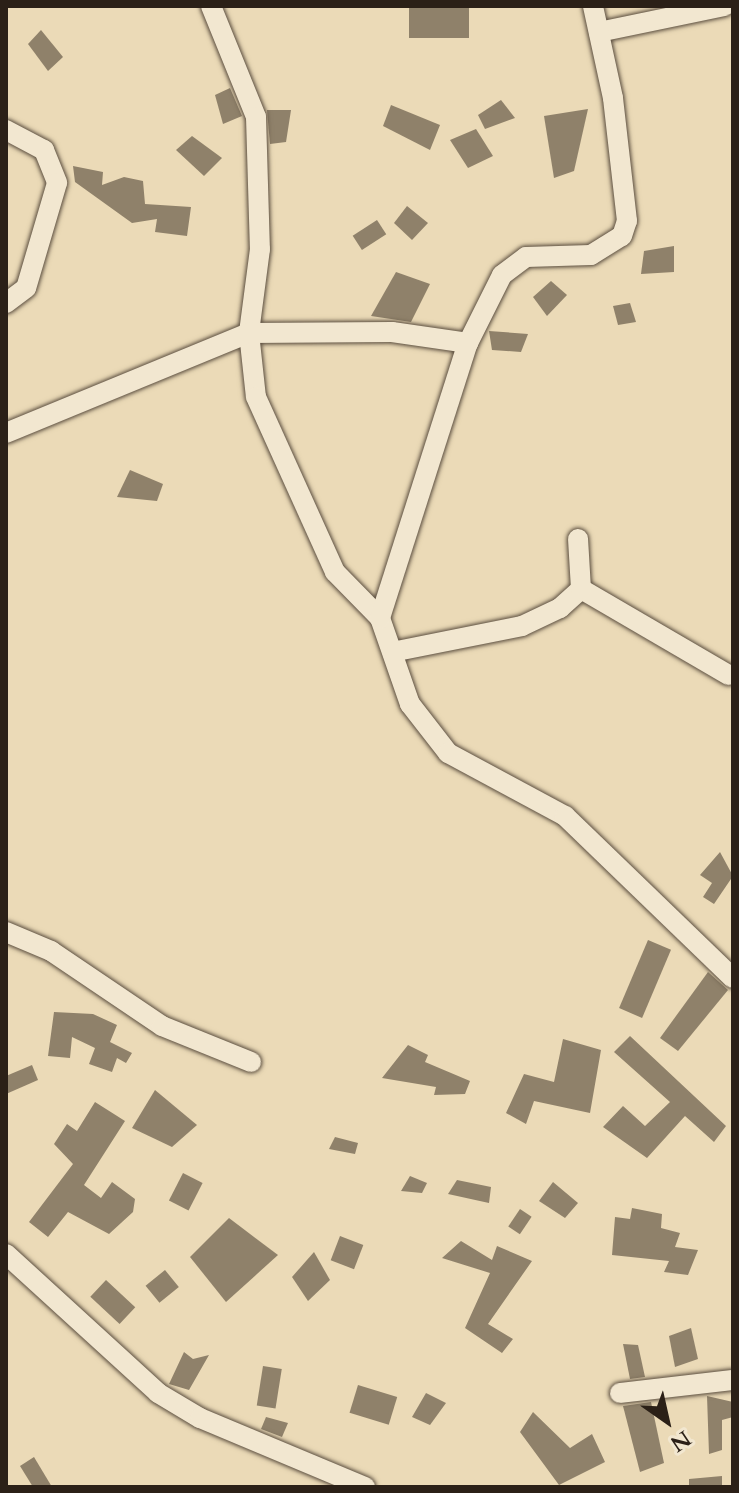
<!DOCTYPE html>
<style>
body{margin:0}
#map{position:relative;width:739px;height:1493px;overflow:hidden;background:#ebdab7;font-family:Cardo,serif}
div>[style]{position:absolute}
.building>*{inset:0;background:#8f816a;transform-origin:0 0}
.roads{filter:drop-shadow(0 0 2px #5b4e3f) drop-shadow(0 0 2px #5b4e3f)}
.minor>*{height:20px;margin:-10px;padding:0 10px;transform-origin:10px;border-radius:10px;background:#f2e7d0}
span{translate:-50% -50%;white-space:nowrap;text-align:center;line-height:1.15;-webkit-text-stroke:6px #f2e7d0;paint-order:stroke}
.frame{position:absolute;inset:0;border:8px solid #2b2017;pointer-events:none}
.north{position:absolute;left:627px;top:1381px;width:80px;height:80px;-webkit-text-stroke:6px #f2e7d0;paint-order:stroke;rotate:146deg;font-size:22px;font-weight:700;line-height:32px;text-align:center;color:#2b2017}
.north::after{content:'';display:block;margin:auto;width:28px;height:36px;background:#2b2017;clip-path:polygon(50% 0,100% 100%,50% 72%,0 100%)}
</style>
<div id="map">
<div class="building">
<i style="left:409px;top:6px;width:60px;height:32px"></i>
<i style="clip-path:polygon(41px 30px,63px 57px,48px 71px,28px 44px)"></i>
<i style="clip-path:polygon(230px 88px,242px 116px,223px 124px,215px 95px)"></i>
<i style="clip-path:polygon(501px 100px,515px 118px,485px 129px,478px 115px)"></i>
<i style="clip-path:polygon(391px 105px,440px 125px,430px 150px,383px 126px)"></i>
<i style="clip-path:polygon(588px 109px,574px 171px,554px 178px,544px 116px)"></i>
<i style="clip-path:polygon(267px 110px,291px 110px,286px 142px,270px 144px)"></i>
<i style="clip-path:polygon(476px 129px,493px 156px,468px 168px,450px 140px)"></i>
<i style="clip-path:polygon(192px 136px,222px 158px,204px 176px,176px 150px)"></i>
<i style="clip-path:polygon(73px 166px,103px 172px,102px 185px,124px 177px,143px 181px,145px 204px,191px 207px,187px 236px,155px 232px,157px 219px,132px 223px,75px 182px)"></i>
<i style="clip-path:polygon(407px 206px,428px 223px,412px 240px,394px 223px)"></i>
<i style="left:377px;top:220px;width:17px;height:29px;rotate:57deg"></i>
<i style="clip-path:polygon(674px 246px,674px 272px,641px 274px,644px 251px)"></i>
<i style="clip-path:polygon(396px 272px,430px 284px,411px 322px,371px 316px)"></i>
<i style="clip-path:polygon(551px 281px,567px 295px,547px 316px,533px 297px)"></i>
<i style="clip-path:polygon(630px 303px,636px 322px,618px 325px,613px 306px)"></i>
<i style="clip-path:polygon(489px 331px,528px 334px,521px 352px,492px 350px)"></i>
<i style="clip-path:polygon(130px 470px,163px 484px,157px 501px,117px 497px)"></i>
<i style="clip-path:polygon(720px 852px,733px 876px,714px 904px,703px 897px,712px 883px,700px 875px)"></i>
<i style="left:648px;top:940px;width:25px;height:74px;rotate:23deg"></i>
<i style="clip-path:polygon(708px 972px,728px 990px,678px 1051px,660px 1038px)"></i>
<i style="clip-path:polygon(54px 1012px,93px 1014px,117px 1025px,110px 1042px,132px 1053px,126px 1063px,117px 1058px,112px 1072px,89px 1064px,95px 1048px,72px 1037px,70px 1058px,48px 1056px)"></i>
<i style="clip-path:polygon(630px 1036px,726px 1126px,714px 1142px,685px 1116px,647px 1158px,603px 1127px,623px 1106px,645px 1126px,670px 1102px,614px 1052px)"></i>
<i style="clip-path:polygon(563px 1039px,601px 1050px,590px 1113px,534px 1101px,526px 1124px,506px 1113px,524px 1074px,554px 1082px)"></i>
<i style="clip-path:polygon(408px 1045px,428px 1055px,425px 1062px,470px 1081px,465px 1094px,434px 1095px,436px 1087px,382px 1078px)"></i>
<i style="clip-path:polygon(32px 1065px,38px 1080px,6px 1094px,6px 1076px)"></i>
<i style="clip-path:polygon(155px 1090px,197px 1125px,172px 1147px,132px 1128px)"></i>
<i style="clip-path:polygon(95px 1102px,125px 1121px,84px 1185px,101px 1198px,112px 1182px,135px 1199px,133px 1212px,109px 1234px,68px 1212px,48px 1237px,29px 1222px,73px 1164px,54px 1144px,67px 1124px,77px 1131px)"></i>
<i style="clip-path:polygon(335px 1137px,358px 1143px,355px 1154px,329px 1149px)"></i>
<i style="left:183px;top:1173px;width:22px;height:31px;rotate:27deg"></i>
<i style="clip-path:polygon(410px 1176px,427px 1183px,422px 1193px,401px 1191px)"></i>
<i style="clip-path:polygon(457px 1180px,491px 1187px,489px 1203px,448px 1194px)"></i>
<i style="clip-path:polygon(553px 1182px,578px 1203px,565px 1218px,539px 1201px)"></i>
<i style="clip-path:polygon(632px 1208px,662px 1214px,661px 1228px,680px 1233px,675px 1247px,698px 1250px,688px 1275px,664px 1272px,669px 1261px,612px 1255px,615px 1217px,630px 1219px)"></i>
<i style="left:520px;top:1209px;width:14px;height:21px;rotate:34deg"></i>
<i style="clip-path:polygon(229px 1218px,278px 1255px,226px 1302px,190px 1257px)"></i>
<i style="left:340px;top:1236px;width:25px;height:26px;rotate:21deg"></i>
<i style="clip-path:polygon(461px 1241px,492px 1260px,497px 1246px,532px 1261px,488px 1324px,513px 1339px,502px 1353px,465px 1328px,490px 1273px,442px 1258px)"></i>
<i style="clip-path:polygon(314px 1252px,330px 1280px,308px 1301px,292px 1277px)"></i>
<i style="left:165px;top:1270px;width:22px;height:25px;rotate:51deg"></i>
<i style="left:106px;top:1280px;width:40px;height:23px;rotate:43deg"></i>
<i style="clip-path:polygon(691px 1328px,698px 1359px,675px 1367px,669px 1336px)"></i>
<i style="clip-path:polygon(623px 1344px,638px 1345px,645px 1377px,630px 1379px)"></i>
<i style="clip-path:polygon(184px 1352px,193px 1359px,209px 1355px,189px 1390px,169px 1384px)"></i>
<i style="left:263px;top:1366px;width:19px;height:40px;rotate:9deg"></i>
<i style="left:358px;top:1385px;width:41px;height:29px;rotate:17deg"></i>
<i style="clip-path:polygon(426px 1393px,446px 1403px,430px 1425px,412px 1417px)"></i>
<i style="clip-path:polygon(707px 1396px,733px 1402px,733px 1417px,722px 1420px,722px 1450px,709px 1454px)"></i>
<i style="clip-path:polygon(651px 1402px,664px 1463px,640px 1472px,623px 1406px)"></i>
<i style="clip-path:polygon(533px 1412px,570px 1448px,592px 1434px,605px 1462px,559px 1485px,520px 1432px)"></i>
<i style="clip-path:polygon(266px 1417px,288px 1423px,282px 1437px,261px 1429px)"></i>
<i style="clip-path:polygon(34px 1457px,52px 1487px,33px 1487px,20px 1466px)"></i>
<i style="clip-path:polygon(722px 1476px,722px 1487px,689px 1487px,689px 1479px)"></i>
</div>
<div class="roads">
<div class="minor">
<i style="left:211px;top:6px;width:120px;rotate:67.9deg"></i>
<i style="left:256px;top:117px;width:132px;rotate:88.3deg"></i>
<i style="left:260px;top:249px;width:85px;rotate:97.5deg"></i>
<i style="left:249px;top:333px;width:64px;rotate:83.8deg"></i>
<i style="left:256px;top:397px;width:192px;rotate:65.7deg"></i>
<i style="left:335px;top:572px;width:64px;rotate:45.6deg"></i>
<i style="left:380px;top:618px;width:91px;rotate:70.8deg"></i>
<i style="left:410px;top:704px;width:62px;rotate:52.2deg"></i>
<i style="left:448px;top:753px;width:133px;rotate:28.3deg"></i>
<i style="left:565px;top:816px;width:233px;rotate:44deg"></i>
<i style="left:599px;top:32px;width:128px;rotate:-11.7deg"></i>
<i style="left:6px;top:130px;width:43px;rotate:27.8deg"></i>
<i style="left:44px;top:150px;width:35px;rotate:68deg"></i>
<i style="left:57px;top:183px;width:109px;rotate:106.4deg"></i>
<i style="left:26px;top:288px;width:25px;rotate:143deg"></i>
<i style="left:6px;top:433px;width:263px;rotate:-22.4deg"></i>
<i style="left:249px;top:333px;width:143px;rotate:-0.4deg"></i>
<i style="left:392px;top:332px;width:77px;rotate:8.2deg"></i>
<i style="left:581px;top:589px;width:171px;rotate:30.2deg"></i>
<i style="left:380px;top:618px;width:289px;rotate:-72.3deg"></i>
<i style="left:468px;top:343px;width:76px;rotate:-63.4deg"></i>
<i style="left:502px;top:275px;width:30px;rotate:-37deg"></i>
<i style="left:526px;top:257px;width:65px;rotate:-1.8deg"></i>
<i style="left:591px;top:255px;width:36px;rotate:-32deg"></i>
<i style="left:622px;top:236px;width:16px;rotate:-72deg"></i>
<i style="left:627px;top:221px;width:124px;rotate:-96.5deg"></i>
<i style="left:613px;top:98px;width:94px;rotate:-102.3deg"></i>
<i style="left:397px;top:651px;width:127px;rotate:-11.3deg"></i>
<i style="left:522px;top:626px;width:42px;rotate:-25.3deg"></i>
<i style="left:560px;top:608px;width:28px;rotate:-42deg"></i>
<i style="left:581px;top:589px;width:50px;rotate:-93.4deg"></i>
<i style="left:6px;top:932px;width:49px;rotate:22.9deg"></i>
<i style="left:51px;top:951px;width:134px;rotate:34deg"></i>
<i style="left:162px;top:1026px;width:96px;rotate:22deg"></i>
<i style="left:6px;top:1254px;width:206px;rotate:42.4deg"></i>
<i style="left:158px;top:1393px;width:49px;rotate:30.8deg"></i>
<i style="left:200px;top:1418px;width:179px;rotate:22.7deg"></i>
<i style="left:620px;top:1393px;width:114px;rotate:-6.6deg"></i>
</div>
</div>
<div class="frame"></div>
<div class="north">N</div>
</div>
